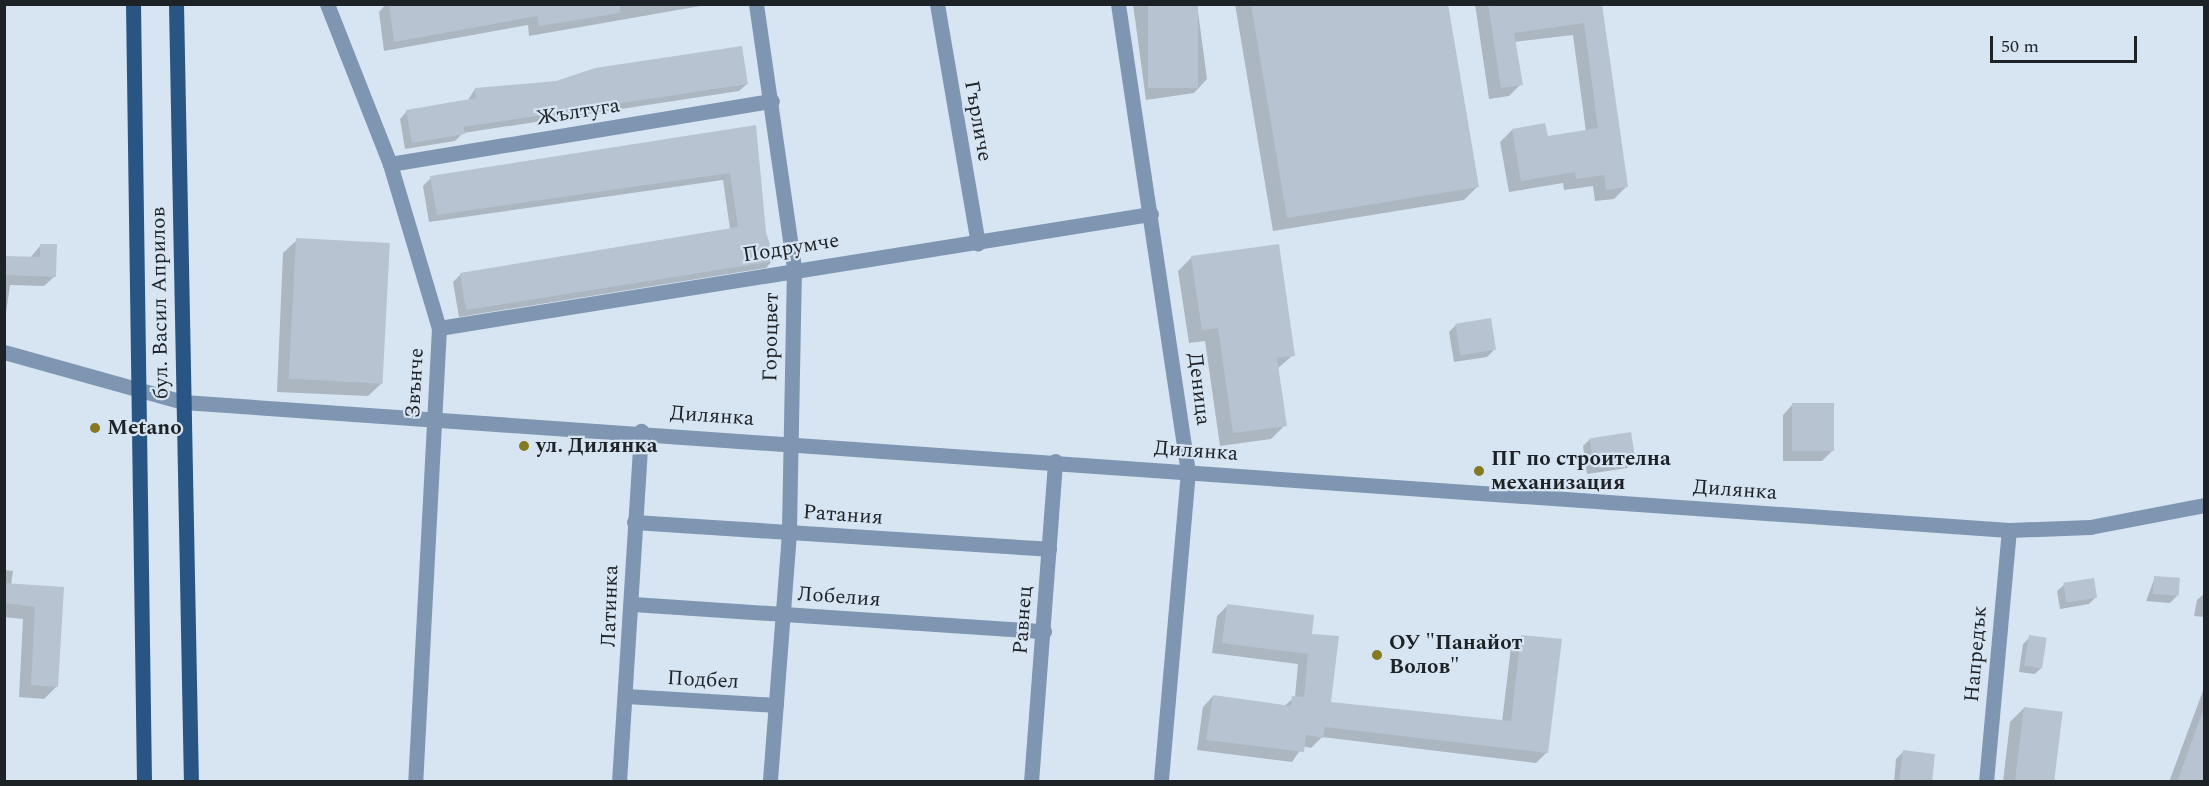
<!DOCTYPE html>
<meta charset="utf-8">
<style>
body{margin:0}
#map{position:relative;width:2209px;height:786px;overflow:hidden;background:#d7e4f2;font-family:Spectral,serif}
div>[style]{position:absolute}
.shadow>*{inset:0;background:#0003}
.building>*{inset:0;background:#b7c3d1;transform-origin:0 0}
.minor>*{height:15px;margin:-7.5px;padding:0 7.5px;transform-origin:7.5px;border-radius:7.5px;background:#7e96b1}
.major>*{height:15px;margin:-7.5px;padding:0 7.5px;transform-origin:7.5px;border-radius:7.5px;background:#295585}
.dots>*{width:16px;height:16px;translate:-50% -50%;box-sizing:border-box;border:3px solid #d7e4f2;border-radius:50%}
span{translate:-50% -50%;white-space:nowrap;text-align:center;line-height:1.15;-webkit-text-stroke:4.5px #d7e4f2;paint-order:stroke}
.street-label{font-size:21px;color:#1d2227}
.poi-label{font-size:21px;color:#1d2227;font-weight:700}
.left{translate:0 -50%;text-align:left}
.frame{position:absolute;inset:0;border:6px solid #1d2227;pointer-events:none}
.scale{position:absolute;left:1990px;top:36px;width:147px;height:27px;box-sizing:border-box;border:3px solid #1d2227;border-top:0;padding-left:8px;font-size:18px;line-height:21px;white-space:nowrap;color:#1d2227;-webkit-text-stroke:4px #d7e4f2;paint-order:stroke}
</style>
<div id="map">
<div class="shadow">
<i style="clip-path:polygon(386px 4px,712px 4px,529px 36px,528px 25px,384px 51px,379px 12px)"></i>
<i style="clip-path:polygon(1133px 4px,1197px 4px,1207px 79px,1194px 93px,1146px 100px)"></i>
<i style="clip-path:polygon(1235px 4px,1447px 4px,1478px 186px,1464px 200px,1273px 231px)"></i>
<i style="clip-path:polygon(1475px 4px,1601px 4px,1626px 187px,1614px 199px,1595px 201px,1593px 186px,1564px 190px,1563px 183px,1509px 192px,1500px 142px,1512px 130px,1546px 138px,1586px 132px,1573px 35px,1514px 42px,1521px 84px,1509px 96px,1489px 99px)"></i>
<i style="clip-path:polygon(747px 84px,739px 91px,463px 133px,455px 141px,405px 149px,400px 119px,407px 111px,468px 100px,475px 89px)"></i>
<i style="clip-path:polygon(755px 127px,765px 232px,773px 260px,766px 268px,459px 317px,453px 282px,461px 274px,730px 229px,723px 180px,429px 222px,423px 186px,431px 178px)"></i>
<i style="clip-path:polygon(297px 240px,382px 383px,368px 396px,277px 392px,283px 253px)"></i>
<i style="clip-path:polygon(40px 246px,55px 276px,44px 286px,10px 285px,4px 327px,4px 257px,30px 258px)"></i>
<i style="clip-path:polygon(1192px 257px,1293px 355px,1277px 369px,1285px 425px,1271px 439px,1220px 446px,1205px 341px,1189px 343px,1178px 271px)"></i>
<i style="clip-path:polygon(1456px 325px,1494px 350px,1487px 357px,1454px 362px,1449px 332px)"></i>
<i style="clip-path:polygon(1793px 404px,1833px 450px,1822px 461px,1783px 461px,1783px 415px)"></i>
<i style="clip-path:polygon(1590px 439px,1634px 462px,1627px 468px,1587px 474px,1583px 446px)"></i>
<i style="clip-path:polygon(4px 570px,13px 571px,11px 585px,62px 589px,57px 686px,44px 699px,19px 697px,23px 619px,4px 617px)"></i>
<i style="clip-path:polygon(2155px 577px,2177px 596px,2170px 603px,2146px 601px)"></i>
<i style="clip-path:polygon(2064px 585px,2096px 597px,2089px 604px,2060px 609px,2057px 591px)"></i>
<i style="clip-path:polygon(2204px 594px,2204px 617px,2194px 616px,2197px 600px)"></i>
<i style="clip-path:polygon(1228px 605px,1310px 636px,1329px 703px,1502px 722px,1511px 647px,1522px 636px,1547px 752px,1536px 763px,1322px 737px,1311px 748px,1303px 746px,1292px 762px,1197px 750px,1203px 707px,1213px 696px,1284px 706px,1295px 697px,1298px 664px,1212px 653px,1217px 616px)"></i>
<i style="clip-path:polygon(2030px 637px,2042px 667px,2035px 674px,2019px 672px,2023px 644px)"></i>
<i style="clip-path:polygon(2204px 688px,2204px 782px,2169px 782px)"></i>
<i style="clip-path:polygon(2024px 708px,2053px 782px,2003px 782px,2010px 722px)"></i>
<i style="clip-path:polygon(1903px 752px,1931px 782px,1894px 782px,1896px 759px)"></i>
</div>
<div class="building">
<i style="clip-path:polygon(389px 4px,620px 4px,620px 13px,539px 26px,537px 16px,394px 42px)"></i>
<i style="left:1148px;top:4px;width:50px;height:84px"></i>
<i style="clip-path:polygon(1251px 4px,1448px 4px,1479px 187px,1287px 218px)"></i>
<i style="clip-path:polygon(1488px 4px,1602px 4px,1628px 187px,1606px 190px,1604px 175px,1576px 179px,1575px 172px,1521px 181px,1512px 129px,1545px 123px,1548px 136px,1598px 128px,1584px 23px,1514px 33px,1523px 85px,1501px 88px)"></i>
<i style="clip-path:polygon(742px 46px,748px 84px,463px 127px,465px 134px,412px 143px,406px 110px,476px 98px,475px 88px,556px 81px,595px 68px)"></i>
<i style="clip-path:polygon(756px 125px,766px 232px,775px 261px,466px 310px,460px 273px,738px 227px,730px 173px,437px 215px,430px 176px)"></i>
<i style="left:296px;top:238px;width:94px;height:141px;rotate:3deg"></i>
<i style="clip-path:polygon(40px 244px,57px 244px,56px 277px,4px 275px,4px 256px,40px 257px)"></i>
<i style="clip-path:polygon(1279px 244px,1295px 356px,1277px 358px,1287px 426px,1233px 433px,1218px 328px,1202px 330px,1191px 256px)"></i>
<i style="left:1491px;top:318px;width:32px;height:36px;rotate:81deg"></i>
<i style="left:1792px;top:403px;width:42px;height:48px"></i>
<i style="left:1631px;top:432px;width:30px;height:42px;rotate:81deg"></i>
<i style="left:2154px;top:576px;width:26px;height:18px;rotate:4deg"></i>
<i style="left:2094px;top:578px;width:20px;height:31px;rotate:81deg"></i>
<i style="clip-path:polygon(4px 583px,64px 587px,58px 687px,31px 685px,35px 607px,4px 603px)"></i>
<i style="clip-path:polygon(1227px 604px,1314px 615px,1312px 634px,1339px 636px,1331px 702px,1511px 721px,1521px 635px,1562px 639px,1548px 753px,1325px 727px,1323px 738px,1306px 735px,1304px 752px,1206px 740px,1213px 695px,1291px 706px,1292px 696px,1304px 697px,1308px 654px,1222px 643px)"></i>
<i style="left:2029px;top:635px;width:18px;height:31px;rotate:9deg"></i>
<i style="left:2024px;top:707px;width:39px;height:76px;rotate:7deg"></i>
<i style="clip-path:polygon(2203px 711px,2205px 782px,2177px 782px)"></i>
<i style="clip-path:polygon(1903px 750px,1935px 754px,1932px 782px,1899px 782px)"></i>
</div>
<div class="minor">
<i style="left:327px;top:4px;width:172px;rotate:68.5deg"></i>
<i style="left:390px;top:164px;width:171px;rotate:73.4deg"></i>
<i style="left:439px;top:328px;width:455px;rotate:93deg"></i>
<i style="left:756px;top:4px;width:267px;rotate:81.8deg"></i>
<i style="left:794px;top:268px;width:265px;rotate:91.1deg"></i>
<i style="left:789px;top:533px;width:250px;rotate:94.4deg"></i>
<i style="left:937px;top:4px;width:243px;rotate:80.3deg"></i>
<i style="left:1118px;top:4px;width:472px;rotate:81.5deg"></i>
<i style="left:1188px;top:471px;width:312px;rotate:95deg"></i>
<i style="left:390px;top:164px;width:387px;rotate:-9.4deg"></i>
<i style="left:439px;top:328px;width:721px;rotate:-9.1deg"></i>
<i style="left:4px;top:352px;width:186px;rotate:15.6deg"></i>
<i style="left:183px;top:402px;width:1830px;rotate:4.01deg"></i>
<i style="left:2009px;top:530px;width:81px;rotate:-2.1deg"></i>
<i style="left:2090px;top:527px;width:116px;rotate:-10.9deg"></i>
<i style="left:634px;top:522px;width:416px;rotate:3.7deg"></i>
<i style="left:633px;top:604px;width:412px;rotate:3.8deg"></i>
<i style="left:626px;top:696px;width:150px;rotate:3.4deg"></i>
<i style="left:619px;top:782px;width:352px;rotate:-86.4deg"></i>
<i style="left:1031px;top:782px;width:322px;rotate:-85.7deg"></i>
<i style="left:1986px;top:782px;width:253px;rotate:-84.8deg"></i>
</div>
<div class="major">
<i style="left:133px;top:4px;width:778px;rotate:89.19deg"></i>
<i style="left:176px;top:4px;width:778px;rotate:88.9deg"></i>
</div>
<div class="dots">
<i style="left:95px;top:428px;background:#857a1f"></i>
<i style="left:524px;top:446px;background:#857a1f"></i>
<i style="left:1479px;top:471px;background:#857a1f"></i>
<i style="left:1377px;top:655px;background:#857a1f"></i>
</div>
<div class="street-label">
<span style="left:578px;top:112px;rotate:-9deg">Жълтуга</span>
<span style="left:978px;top:121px;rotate:80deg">Гърличе</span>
<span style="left:791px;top:248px;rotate:-9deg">Подрумче</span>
<span style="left:160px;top:303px;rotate:-91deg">бул. Васил Априлов</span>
<span style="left:771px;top:337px;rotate:-89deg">Гороцвет</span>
<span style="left:415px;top:383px;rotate:-87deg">Звънче</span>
<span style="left:1199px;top:389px;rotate:83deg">Деница</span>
<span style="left:712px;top:416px;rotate:4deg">Дилянка</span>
<span style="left:1196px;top:451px;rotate:4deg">Дилянка</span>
<span style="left:1735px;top:490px;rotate:4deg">Дилянка</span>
<span style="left:843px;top:515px;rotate:4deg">Ратания</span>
<span style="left:839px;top:597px;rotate:4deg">Лобелия</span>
<span style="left:610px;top:606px;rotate:-88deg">Латинка</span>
<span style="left:1023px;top:620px;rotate:-86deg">Равнец</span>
<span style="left:1976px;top:654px;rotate:-85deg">Напредък</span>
<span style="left:703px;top:680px;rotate:3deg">Подбел</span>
</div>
<div class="poi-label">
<span class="left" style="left:107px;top:428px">Metano</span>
<span class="left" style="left:536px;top:446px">ул. Дилянка</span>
<span class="left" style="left:1491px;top:471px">ПГ по строителна<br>механизация</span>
<span class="left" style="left:1389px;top:655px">ОУ "Панайот<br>Волов"</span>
</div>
<div class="frame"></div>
<div class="scale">50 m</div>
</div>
